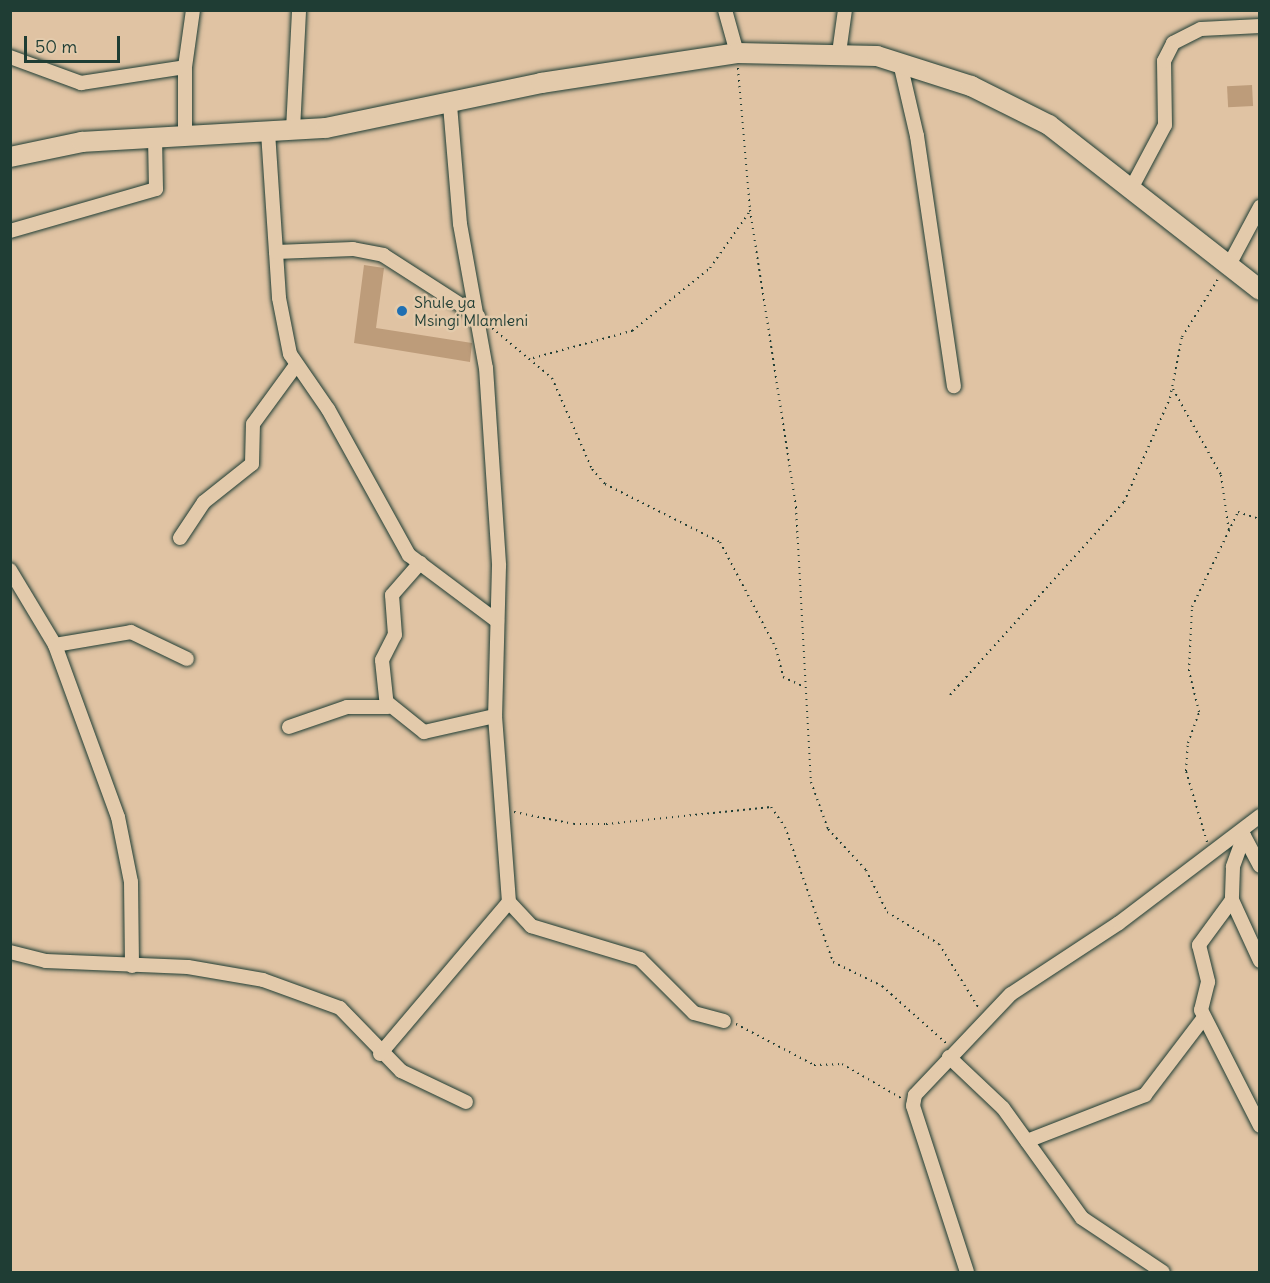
<!DOCTYPE html>
<style>
body{margin:0}
#map{position:relative;width:1270px;height:1283px;overflow:hidden;background:#e0c3a3;font-family:Delius,sans-serif}
div>[style]{position:absolute}
.building>*{inset:0;background:#bd9c7a;transform-origin:0 0}
.path>*{height:2px;margin-top:-1px;transform-origin:0;background:repeating-linear-gradient(90deg,#1f3d34 0 1.5px,transparent 0 6px)}
.roads{filter:drop-shadow(0 0 2px #1f3d34) drop-shadow(0 0 2px #1f3d34)}
.street>*{height:14px;margin:-7px;padding:0 7px;transform-origin:7px;border-radius:7px;background:#e3caab}
.secondary>*{height:20px;margin:-10px;padding:0 10px;transform-origin:10px;border-radius:10px;background:#e3caab}
.dots>*{width:16px;height:16px;translate:-50% -50%;box-sizing:border-box;border:3px solid #e3caab;border-radius:50%}
span{translate:-50% -50%;white-space:nowrap;text-align:center;line-height:1.15;-webkit-text-stroke:5px #e3caab;paint-order:stroke}
.poi-label{font-size:16px;color:#1f3d34}
.left{translate:0 -50%;text-align:left}
.frame{position:absolute;inset:0;border:12px solid #1f3d34;pointer-events:none}
.scale{position:absolute;left:24px;top:36px;width:96px;height:27px;box-sizing:border-box;border:3px solid #1f3d34;border-top:0;padding-left:8px;font-size:18px;line-height:21px;white-space:nowrap;color:#1f3d34;-webkit-text-stroke:4px #e3caab;paint-order:stroke}
</style>
<div id="map">
<div class="building">
<i style="left:1252px;top:85px;width:21px;height:25px;rotate:87deg"></i>
<i style="clip-path:polygon(364px 265px,384px 268px,376px 328px,472px 343px,470px 362px,354px 343px)"></i>
</div>
<div class="path">
<i style="left:738px;top:68px;width:143px;rotate:85.2deg"></i>
<i style="left:750px;top:210px;width:301px;rotate:81.2deg"></i>
<i style="left:796px;top:507px;width:275px;rotate:86.9deg"></i>
<i style="left:811px;top:782px;width:50px;rotate:70.1deg"></i>
<i style="left:828px;top:829px;width:56px;rotate:47.2deg"></i>
<i style="left:866px;top:870px;width:47px;rotate:63.4deg"></i>
<i style="left:887px;top:912px;width:61px;rotate:31.6deg"></i>
<i style="left:939px;top:944px;width:78px;rotate:58.2deg"></i>
<i style="left:492px;top:328px;width:78px;rotate:39.8deg"></i>
<i style="left:552px;top:378px;width:99px;rotate:66.3deg"></i>
<i style="left:592px;top:469px;width:20px;rotate:49deg"></i>
<i style="left:605px;top:484px;width:129px;rotate:26.8deg"></i>
<i style="left:720px;top:542px;width:120px;rotate:62.2deg"></i>
<i style="left:776px;top:648px;width:30px;rotate:76deg"></i>
<i style="left:783px;top:677px;width:21px;rotate:25deg"></i>
<i style="left:533px;top:358px;width:103px;rotate:-15.3deg"></i>
<i style="left:632px;top:331px;width:100px;rotate:-38.9deg"></i>
<i style="left:710px;top:268px;width:70px;rotate:-54.9deg"></i>
<i style="left:1173px;top:389px;width:98px;rotate:60.8deg"></i>
<i style="left:1221px;top:475px;width:58px;rotate:82deg"></i>
<i style="left:950px;top:695px;width:260px;rotate:-48deg"></i>
<i style="left:1124px;top:502px;width:114px;rotate:-66.1deg"></i>
<i style="left:1170px;top:398px;width:62px;rotate:-78.9deg"></i>
<i style="left:1182px;top:337px;width:68px;rotate:-58.2deg"></i>
<i style="left:514px;top:812px;width:61px;rotate:11.3deg"></i>
<i style="left:574px;top:824px;width:32px"></i>
<i style="left:606px;top:824px;width:166px;rotate:-5.9deg"></i>
<i style="left:771px;top:807px;width:24px;rotate:55deg"></i>
<i style="left:785px;top:827px;width:143px;rotate:70.4deg"></i>
<i style="left:833px;top:962px;width:55px;rotate:26.1deg"></i>
<i style="left:882px;top:986px;width:86px;rotate:41.7deg"></i>
<i style="left:1207px;top:842px;width:74px;rotate:-106.5deg"></i>
<i style="left:1186px;top:771px;width:28px;rotate:-86deg"></i>
<i style="left:1188px;top:743px;width:33px;rotate:-70deg"></i>
<i style="left:1199px;top:712px;width:42px;rotate:-103.7deg"></i>
<i style="left:1189px;top:671px;width:64px;rotate:-87.3deg"></i>
<i style="left:1192px;top:607px;width:106px;rotate:-64.2deg"></i>
<i style="left:1238px;top:512px;width:23px;rotate:18deg"></i>
<i style="left:736px;top:1024px;width:88px;rotate:27.7deg"></i>
<i style="left:814px;top:1065px;width:28px;rotate:-2deg"></i>
<i style="left:842px;top:1064px;width:68px;rotate:30deg"></i>
</div>
<div class="roads">
<div class="street">
<i style="left:725px;top:10px;width:45px;rotate:74.4deg"></i>
<i style="left:839px;top:53px;width:43px;rotate:-82.1deg"></i>
<i style="left:10px;top:57px;width:76px;rotate:20.1deg"></i>
<i style="left:81px;top:83px;width:105px;rotate:-8.7deg"></i>
<i style="left:900px;top:63px;width:75px;rotate:76.9deg"></i>
<i style="left:917px;top:136px;width:253px;rotate:81.6deg"></i>
<i style="left:450px;top:105px;width:119px;rotate:85.2deg"></i>
<i style="left:460px;top:224px;width:146px;rotate:79.8deg"></i>
<i style="left:486px;top:368px;width:198px;rotate:86.2deg"></i>
<i style="left:499px;top:566px;width:150px;rotate:91.5deg"></i>
<i style="left:495px;top:716px;width:187px;rotate:85.7deg"></i>
<i style="left:509px;top:902px;width:33px;rotate:47deg"></i>
<i style="left:531px;top:926px;width:114px;rotate:16.8deg"></i>
<i style="left:640px;top:959px;width:76px;rotate:45deg"></i>
<i style="left:694px;top:1013px;width:31px;rotate:15deg"></i>
<i style="left:293px;top:130px;width:120px;rotate:-87.1deg"></i>
<i style="left:268px;top:132px;width:166px;rotate:86.2deg"></i>
<i style="left:279px;top:298px;width:57px;rotate:78.9deg"></i>
<i style="left:290px;top:354px;width:67px;rotate:55.4deg"></i>
<i style="left:328px;top:409px;width:167px;rotate:61deg"></i>
<i style="left:409px;top:555px;width:110px;rotate:36.9deg"></i>
<i style="left:185px;top:134px;width:67px;rotate:-90deg"></i>
<i style="left:185px;top:67px;width:58px;rotate:-82deg"></i>
<i style="left:1132px;top:187px;width:70px;rotate:-62deg"></i>
<i style="left:1165px;top:125px;width:64px;rotate:-90.9deg"></i>
<i style="left:1164px;top:61px;width:20px;rotate:-63deg"></i>
<i style="left:1173px;top:43px;width:31px;rotate:-27deg"></i>
<i style="left:1201px;top:29px;width:59px;rotate:-2.9deg"></i>
<i style="left:10px;top:231px;width:152px;rotate:-16deg"></i>
<i style="left:156px;top:189px;width:52px;rotate:-91.1deg"></i>
<i style="left:276px;top:252px;width:77px;rotate:-2.2deg"></i>
<i style="left:353px;top:249px;width:31px;rotate:11deg"></i>
<i style="left:383px;top:255px;width:113px;rotate:32.7deg"></i>
<i style="left:1229px;top:265px;width:66px;rotate:-61.9deg"></i>
<i style="left:180px;top:538px;width:43px;rotate:-56.3deg"></i>
<i style="left:204px;top:502px;width:61px;rotate:-38.4deg"></i>
<i style="left:252px;top:464px;width:40px;rotate:-88.6deg"></i>
<i style="left:253px;top:424px;width:73px;rotate:-53.9deg"></i>
<i style="left:10px;top:570px;width:87px;rotate:59deg"></i>
<i style="left:55px;top:645px;width:183px;rotate:69.9deg"></i>
<i style="left:118px;top:817px;width:66px;rotate:78.7deg"></i>
<i style="left:131px;top:882px;width:84px;rotate:89.3deg"></i>
<i style="left:55px;top:645px;width:77px;rotate:-9.7deg"></i>
<i style="left:131px;top:632px;width:62px;rotate:25.7deg"></i>
<i style="left:389px;top:704px;width:45px;rotate:38.7deg"></i>
<i style="left:424px;top:732px;width:73px;rotate:-12.7deg"></i>
<i style="left:289px;top:727px;width:61px;rotate:-19deg"></i>
<i style="left:347px;top:707px;width:40px"></i>
<i style="left:387px;top:707px;width:47px;rotate:-96.1deg"></i>
<i style="left:382px;top:660px;width:28px;rotate:-63deg"></i>
<i style="left:395px;top:635px;width:40px;rotate:-94.3deg"></i>
<i style="left:392px;top:595px;width:43px;rotate:-48.8deg"></i>
<i style="left:1243px;top:834px;width:36px;rotate:62deg"></i>
<i style="left:1244px;top:836px;width:33px;rotate:110deg"></i>
<i style="left:1233px;top:867px;width:33px;rotate:92deg"></i>
<i style="left:1232px;top:900px;width:67px;rotate:65.3deg"></i>
<i style="left:1232px;top:900px;width:56px;rotate:126.3deg"></i>
<i style="left:1199px;top:945px;width:38px;rotate:76deg"></i>
<i style="left:1208px;top:982px;width:29px;rotate:104deg"></i>
<i style="left:1201px;top:1010px;width:130px;rotate:63deg"></i>
<i style="left:10px;top:952px;width:37px;rotate:14deg"></i>
<i style="left:46px;top:961px;width:142px;rotate:2.4deg"></i>
<i style="left:188px;top:967px;width:76px;rotate:9.8deg"></i>
<i style="left:263px;top:980px;width:82px;rotate:20deg"></i>
<i style="left:340px;top:1008px;width:88px;rotate:45.9deg"></i>
<i style="left:401px;top:1071px;width:72px;rotate:25.5deg"></i>
<i style="left:380px;top:1054px;width:199px;rotate:-49.7deg"></i>
<i style="left:949px;top:1057px;width:74px;rotate:43.4deg"></i>
<i style="left:1003px;top:1108px;width:135px;rotate:54.3deg"></i>
<i style="left:1082px;top:1218px;width:97px;rotate:33.7deg"></i>
<i style="left:1027px;top:1141px;width:127px;rotate:-21.3deg"></i>
<i style="left:1145px;top:1095px;width:96px;rotate:-52.7deg"></i>
<i style="left:967px;top:1272px;width:175px;rotate:-108deg"></i>
<i style="left:913px;top:1106px;width:11px;rotate:-80deg"></i>
<i style="left:915px;top:1095px;width:139px;rotate:-46.5deg"></i>
<i style="left:1011px;top:994px;width:129px;rotate:-33.3deg"></i>
<i style="left:1119px;top:923px;width:177px;rotate:-37.2deg"></i>
</div>
<div class="secondary">
<i style="left:10px;top:157px;width:74px;rotate:-11.8deg"></i>
<i style="left:82px;top:142px;width:244px;rotate:-3.3deg"></i>
<i style="left:326px;top:128px;width:220px;rotate:-11.8deg"></i>
<i style="left:541px;top:83px;width:198px;rotate:-8.7deg"></i>
<i style="left:737px;top:53px;width:140px;rotate:1.2deg"></i>
<i style="left:877px;top:56px;width:99px;rotate:17.7deg"></i>
<i style="left:971px;top:86px;width:87px;rotate:26.6deg"></i>
<i style="left:1049px;top:125px;width:268px;rotate:38deg"></i>
</div>
</div>
<div class="dots">
<i style="left:402px;top:311px;background:#1f6fb2"></i>
</div>
<div class="poi-label">
<span class="left" style="left:414px;top:311px">Shule ya<br>Msingi Mlamleni</span>
</div>
<div class="frame"></div>
<div class="scale">50 m</div>
</div>
